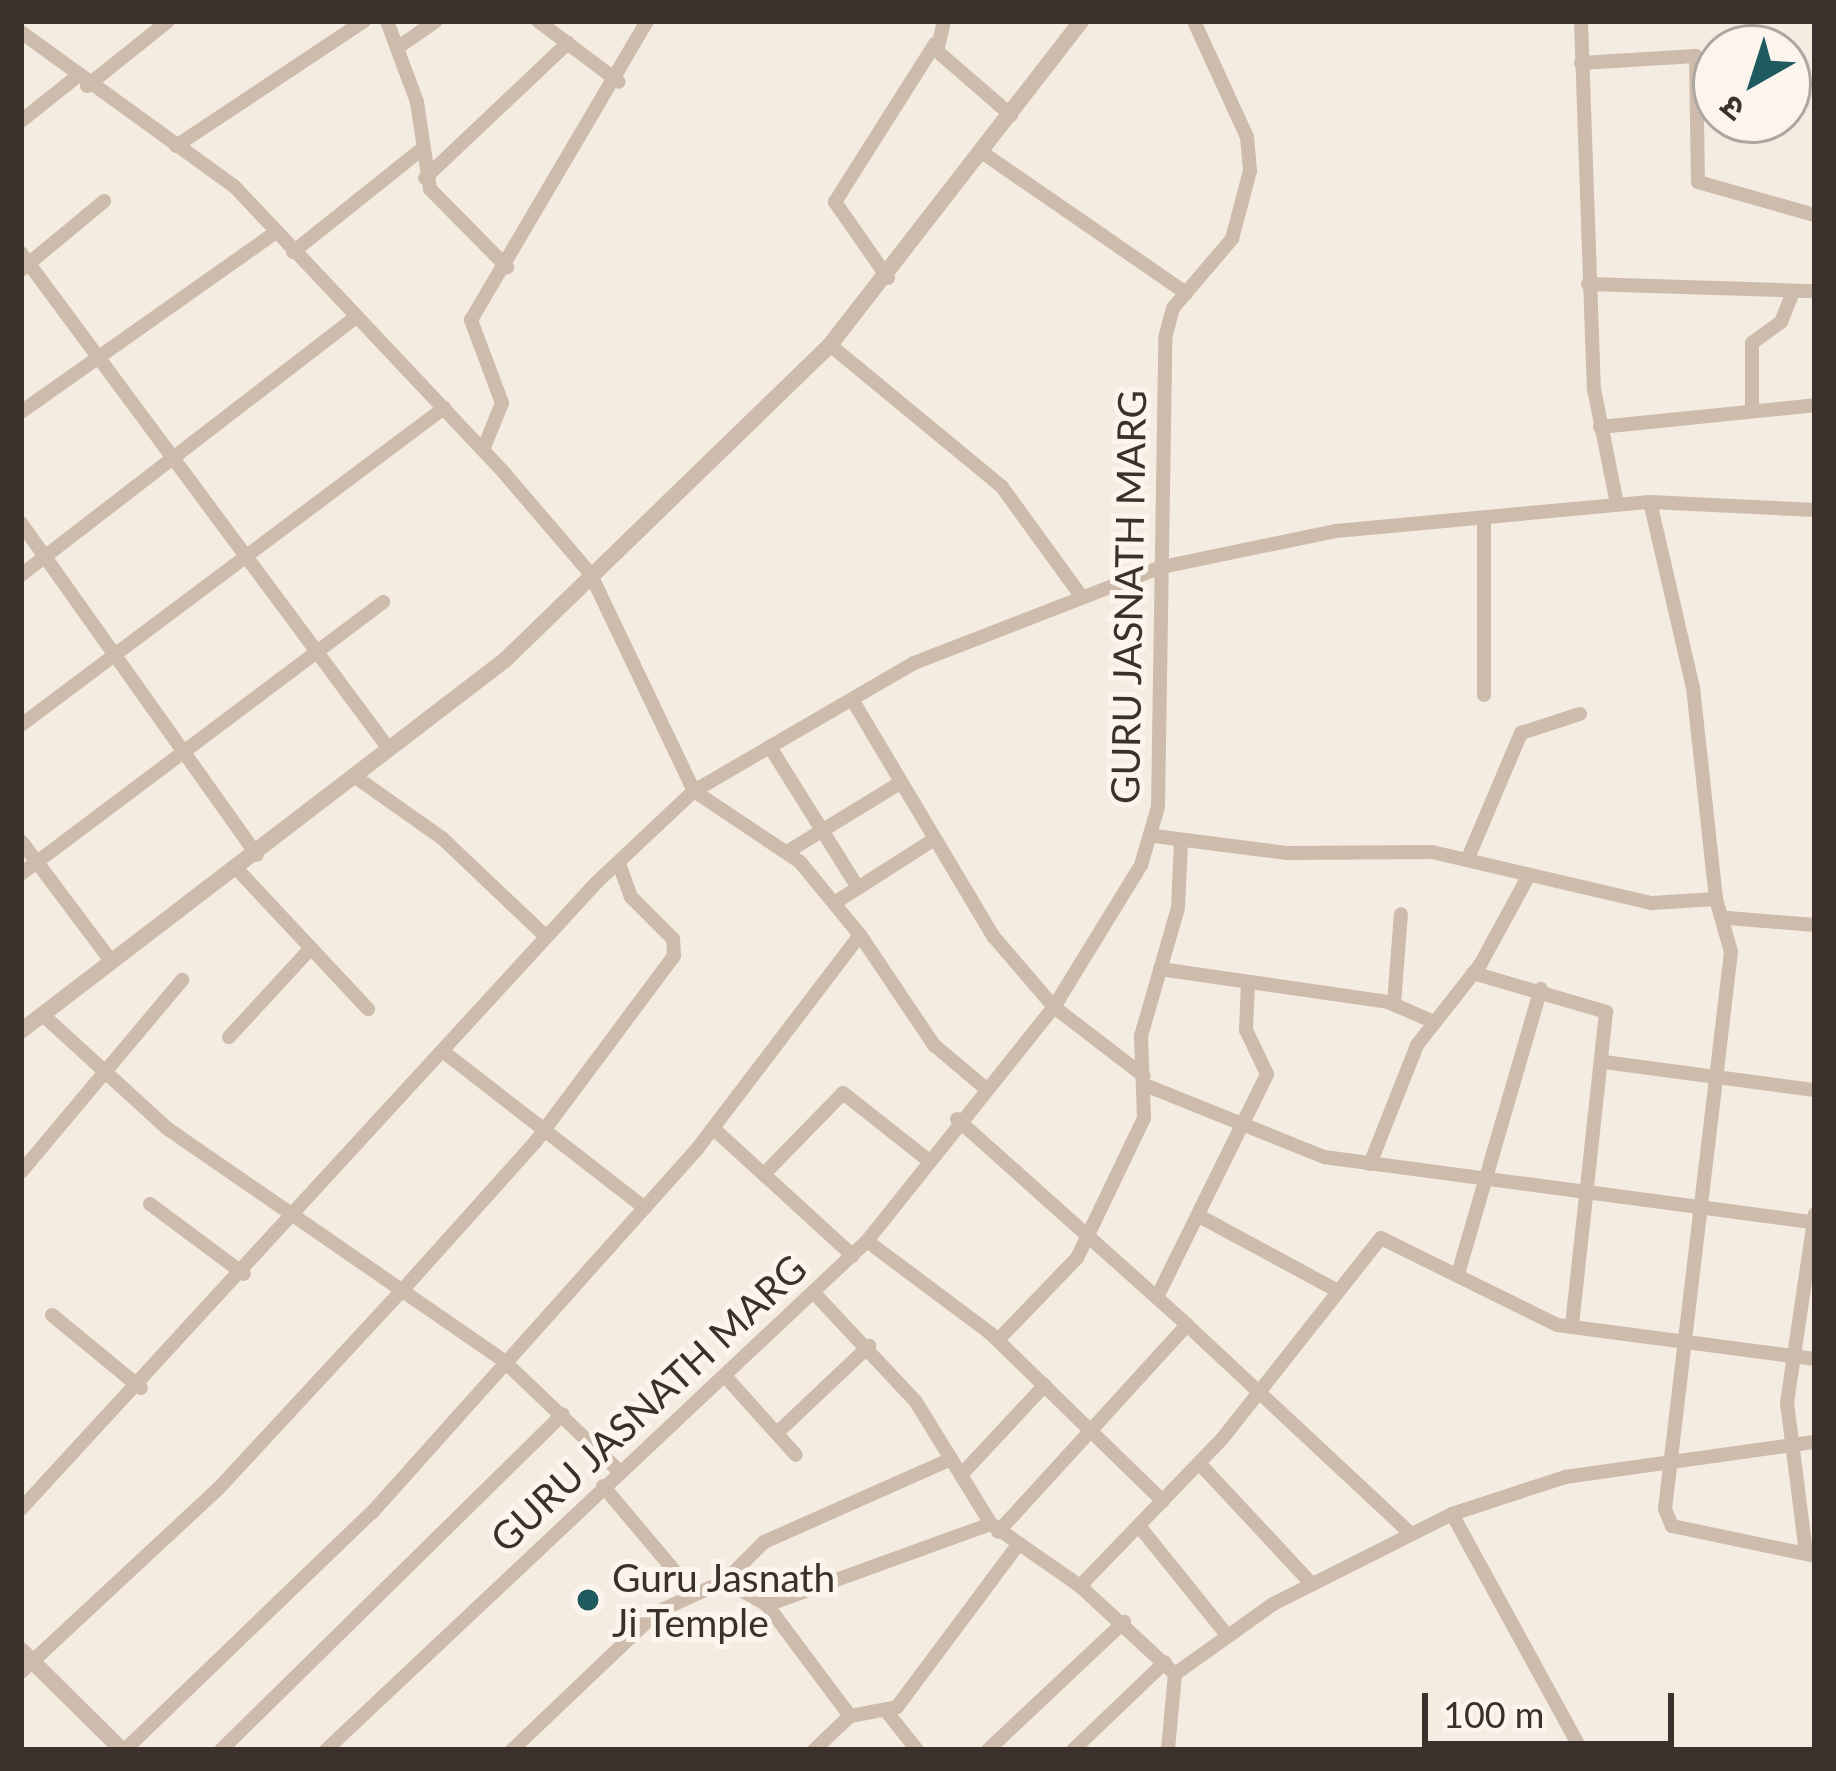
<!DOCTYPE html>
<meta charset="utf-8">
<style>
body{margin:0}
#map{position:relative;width:1836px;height:1771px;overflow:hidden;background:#f4ebe1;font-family:Lato,"Noto Sans Devanagari",sans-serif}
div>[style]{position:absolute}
.minor>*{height:14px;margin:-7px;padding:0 7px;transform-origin:7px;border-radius:7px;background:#cdbbac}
.tertiary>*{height:16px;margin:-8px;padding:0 8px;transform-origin:8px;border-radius:8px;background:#cdbbac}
.dots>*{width:33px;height:33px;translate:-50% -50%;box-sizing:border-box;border:6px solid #fbf5ee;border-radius:50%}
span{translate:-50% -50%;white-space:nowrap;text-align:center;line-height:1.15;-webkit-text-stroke:10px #fbf5ee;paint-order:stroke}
.street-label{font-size:39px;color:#3b302b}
.poi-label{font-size:39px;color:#3b302b}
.left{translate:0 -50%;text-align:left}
.frame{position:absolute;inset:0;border:24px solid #3b302b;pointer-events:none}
.north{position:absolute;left:1692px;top:24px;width:120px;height:120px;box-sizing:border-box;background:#fbf5ee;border:3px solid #aea6a0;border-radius:50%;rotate:219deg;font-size:33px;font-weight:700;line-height:48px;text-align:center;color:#3b302b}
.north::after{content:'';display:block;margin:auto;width:42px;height:54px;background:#1f5a5e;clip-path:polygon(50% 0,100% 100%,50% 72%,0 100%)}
.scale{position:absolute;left:1422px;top:1693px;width:252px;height:54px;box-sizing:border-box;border:6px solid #3b302b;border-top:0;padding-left:15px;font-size:36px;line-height:42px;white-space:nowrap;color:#3b302b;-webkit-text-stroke:9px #fbf5ee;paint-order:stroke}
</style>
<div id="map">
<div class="minor">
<i style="left:387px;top:21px;width:86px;rotate:69.7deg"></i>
<i style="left:417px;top:102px;width:88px;rotate:81.5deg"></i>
<i style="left:430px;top:189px;width:110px;rotate:45.4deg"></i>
<i style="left:538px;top:21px;width:101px;rotate:37deg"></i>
<i style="left:944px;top:21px;width:31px;rotate:103deg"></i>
<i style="left:937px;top:51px;width:98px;rotate:40.9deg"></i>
<i style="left:1581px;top:21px;width:368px;rotate:88deg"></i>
<i style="left:1594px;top:389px;width:117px;rotate:78.7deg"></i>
<i style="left:21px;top:32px;width:263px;rotate:35.9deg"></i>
<i style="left:234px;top:186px;width:395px;rotate:46.7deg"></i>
<i style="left:505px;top:474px;width:130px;rotate:49.4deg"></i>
<i style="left:590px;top:573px;width:242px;rotate:64.5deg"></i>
<i style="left:694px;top:791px;width:128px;rotate:33.8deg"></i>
<i style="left:800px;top:862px;width:94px;rotate:50.6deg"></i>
<i style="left:860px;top:935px;width:268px;rotate:127.3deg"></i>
<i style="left:698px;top:1148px;width:489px;rotate:131.8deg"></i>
<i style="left:372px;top:1512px;width:343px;rotate:136.1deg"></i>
<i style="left:397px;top:48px;width:47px;rotate:-34.7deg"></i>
<i style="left:1581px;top:63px;width:115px;rotate:-3.5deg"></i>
<i style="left:1696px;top:56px;width:126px;rotate:89.1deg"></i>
<i style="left:1698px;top:182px;width:122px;rotate:15.8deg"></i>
<i style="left:87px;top:86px;width:104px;rotate:-38.7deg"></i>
<i style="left:21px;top:121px;width:69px;rotate:-38.5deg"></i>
<i style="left:176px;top:146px;width:226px;rotate:-33.6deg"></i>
<i style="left:983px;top:153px;width:247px;rotate:34.6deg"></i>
<i style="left:425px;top:178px;width:197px;rotate:-43.4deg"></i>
<i style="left:293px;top:252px;width:165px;rotate:-38.6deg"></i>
<i style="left:21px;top:253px;width:618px;rotate:53.43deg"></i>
<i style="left:21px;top:270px;width:108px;rotate:-39.7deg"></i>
<i style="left:888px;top:278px;width:93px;rotate:-124.9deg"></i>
<i style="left:835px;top:202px;width:187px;rotate:-57.7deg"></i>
<i style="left:1588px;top:284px;width:227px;rotate:1.8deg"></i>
<i style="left:830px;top:345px;width:223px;rotate:39.5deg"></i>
<i style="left:1002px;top:487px;width:136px;rotate:54deg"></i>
<i style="left:1752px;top:411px;width:68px;rotate:-90deg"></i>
<i style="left:1752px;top:343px;width:36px;rotate:-36deg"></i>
<i style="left:1781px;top:322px;width:32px;rotate:-68deg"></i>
<i style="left:21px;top:412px;width:312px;rotate:-35.2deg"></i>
<i style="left:1600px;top:427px;width:216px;rotate:-5.8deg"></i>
<i style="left:483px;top:450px;width:51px;rotate:-68deg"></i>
<i style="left:502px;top:403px;width:89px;rotate:-110.5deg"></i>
<i style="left:471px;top:320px;width:347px;rotate:-59.5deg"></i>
<i style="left:21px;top:523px;width:407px;rotate:54.6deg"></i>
<i style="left:21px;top:575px;width:423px;rotate:-37.6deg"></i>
<i style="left:1484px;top:695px;width:176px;rotate:-90deg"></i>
<i style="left:853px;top:701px;width:274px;rotate:59.2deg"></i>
<i style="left:993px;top:936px;width:94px;rotate:49.3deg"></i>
<i style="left:1054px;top:1007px;width:113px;rotate:37.5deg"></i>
<i style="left:21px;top:725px;width:529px;rotate:-36.85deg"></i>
<i style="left:770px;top:747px;width:166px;rotate:58deg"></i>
<i style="left:354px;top:776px;width:108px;rotate:35.2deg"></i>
<i style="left:442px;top:838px;width:139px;rotate:43.5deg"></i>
<i style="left:1154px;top:836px;width:133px;rotate:7.3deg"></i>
<i style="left:1286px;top:853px;width:146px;rotate:-0.4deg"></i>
<i style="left:1432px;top:852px;width:226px;rotate:13.1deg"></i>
<i style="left:1652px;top:903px;width:64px;rotate:-3.6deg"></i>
<i style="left:1716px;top:899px;width:212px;rotate:-96.2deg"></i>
<i style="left:1693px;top:688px;width:191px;rotate:-103deg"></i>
<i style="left:21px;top:841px;width:151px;rotate:53.1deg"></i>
<i style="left:787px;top:852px;width:132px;rotate:-31.4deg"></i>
<i style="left:1468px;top:858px;width:136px;rotate:-67deg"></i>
<i style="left:1521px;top:733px;width:62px;rotate:-17.9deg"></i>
<i style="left:237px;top:869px;width:192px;rotate:46.9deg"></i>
<i style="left:21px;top:874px;width:453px;rotate:-36.9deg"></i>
<i style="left:1716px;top:899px;width:55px;rotate:74.2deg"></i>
<i style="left:1731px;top:952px;width:561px;rotate:96.76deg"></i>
<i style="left:1665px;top:1509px;width:18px;rotate:68deg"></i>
<i style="left:1672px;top:1526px;width:146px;rotate:11.8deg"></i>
<i style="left:836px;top:902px;width:115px;rotate:-32.6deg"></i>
<i style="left:1728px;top:918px;width:87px;rotate:4.6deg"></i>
<i style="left:860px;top:935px;width:133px;rotate:56.1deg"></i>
<i style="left:934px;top:1045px;width:67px;rotate:40.1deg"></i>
<i style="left:1160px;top:969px;width:230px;rotate:8.2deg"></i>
<i style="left:1388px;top:1002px;width:48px;rotate:23.4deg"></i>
<i style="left:1473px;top:973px;width:139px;rotate:16.3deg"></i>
<i style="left:1606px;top:1012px;width:317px;rotate:96.2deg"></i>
<i style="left:1394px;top:1004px;width:90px;rotate:-85.6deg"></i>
<i style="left:43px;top:1015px;width:169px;rotate:42.4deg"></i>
<i style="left:168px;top:1129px;width:408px;rotate:34.6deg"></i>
<i style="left:504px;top:1361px;width:159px;rotate:43.7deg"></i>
<i style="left:229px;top:1037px;width:121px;rotate:-47.3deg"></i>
<i style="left:445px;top:1053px;width:253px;rotate:37.8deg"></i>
<i style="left:1604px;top:1062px;width:213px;rotate:7.6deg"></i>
<i style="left:1150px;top:1087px;width:188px;rotate:21.9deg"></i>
<i style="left:1324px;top:1157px;width:494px;rotate:7.6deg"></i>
<i style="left:957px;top:1119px;width:309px;rotate:41.8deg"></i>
<i style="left:1187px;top:1325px;width:280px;rotate:132.4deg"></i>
<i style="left:714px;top:1129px;width:188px;rotate:42.4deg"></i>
<i style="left:1370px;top:1164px;width:128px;rotate:-68.4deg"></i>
<i style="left:1417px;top:1045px;width:102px;rotate:-51.8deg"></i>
<i style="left:1480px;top:965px;width:102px;rotate:-61.4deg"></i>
<i style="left:21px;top:1172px;width:251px;rotate:-50deg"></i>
<i style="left:764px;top:1174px;width:113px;rotate:-45.7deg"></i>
<i style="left:843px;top:1093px;width:107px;rotate:38.2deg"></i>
<i style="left:150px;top:1204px;width:117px;rotate:36.7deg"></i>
<i style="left:1201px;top:1217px;width:156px;rotate:28.4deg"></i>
<i style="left:867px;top:1241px;width:154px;rotate:36.8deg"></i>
<i style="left:990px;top:1333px;width:241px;rotate:44.2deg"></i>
<i style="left:1458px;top:1274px;width:297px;rotate:-73.8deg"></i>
<i style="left:815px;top:1294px;width:148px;rotate:46.9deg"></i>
<i style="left:916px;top:1402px;width:143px;rotate:58.4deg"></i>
<i style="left:991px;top:1524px;width:108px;rotate:34.9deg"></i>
<i style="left:1080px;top:1586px;width:129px;rotate:42.8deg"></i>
<i style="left:1175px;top:1674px;width:76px;rotate:95.3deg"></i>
<i style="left:1158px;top:1295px;width:246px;rotate:-63.7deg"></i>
<i style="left:1267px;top:1074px;width:49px;rotate:-115.5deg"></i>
<i style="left:1246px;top:1030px;width:48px;rotate:-87.6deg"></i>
<i style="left:52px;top:1315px;width:115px;rotate:39.4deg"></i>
<i style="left:1187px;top:1325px;width:304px;rotate:43deg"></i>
<i style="left:998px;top:1340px;width:114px;rotate:-46.1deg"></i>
<i style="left:1077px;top:1258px;width:155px;rotate:-64.4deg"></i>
<i style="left:1144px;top:1118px;width:82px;rotate:-92.1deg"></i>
<i style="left:1141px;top:1036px;width:133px;rotate:-73.9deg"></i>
<i style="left:1178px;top:908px;width:66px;rotate:-87.4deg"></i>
<i style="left:725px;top:1376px;width:106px;rotate:48.1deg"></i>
<i style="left:777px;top:1433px;width:127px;rotate:-43.4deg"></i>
<i style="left:1199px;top:1463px;width:166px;rotate:47deg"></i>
<i style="left:961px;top:1475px;width:123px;rotate:-47deg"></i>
<i style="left:603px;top:1486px;width:133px;rotate:49.9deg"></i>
<i style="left:21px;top:1509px;width:851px;rotate:-47.43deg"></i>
<i style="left:597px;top:882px;width:133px;rotate:-43.2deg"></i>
<i style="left:694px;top:791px;width:255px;rotate:-30.2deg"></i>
<i style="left:914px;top:663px;width:266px;rotate:-21.2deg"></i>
<i style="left:1162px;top:567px;width:178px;rotate:-11.7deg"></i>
<i style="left:1336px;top:531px;width:315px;rotate:-5.3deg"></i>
<i style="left:1650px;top:502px;width:165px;rotate:2.8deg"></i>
<i style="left:1452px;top:1514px;width:269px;rotate:61.3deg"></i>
<i style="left:1139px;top:1526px;width:139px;rotate:51.1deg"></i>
<i style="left:1806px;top:1553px;width:151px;rotate:-97.2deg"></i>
<i style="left:1787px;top:1403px;width:191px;rotate:-81.6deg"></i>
<i style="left:725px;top:1581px;width:55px;rotate:-45deg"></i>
<i style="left:764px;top:1542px;width:205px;rotate:-23.9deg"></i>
<i style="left:1080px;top:1586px;width:204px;rotate:-46deg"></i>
<i style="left:1222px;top:1439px;width:256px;rotate:-51.7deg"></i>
<i style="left:1381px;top:1238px;width:196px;rotate:26.3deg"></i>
<i style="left:1557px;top:1325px;width:260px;rotate:7.5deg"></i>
<i style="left:767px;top:1605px;width:238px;rotate:-19.9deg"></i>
<i style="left:21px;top:1672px;width:270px;rotate:-42.9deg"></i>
<i style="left:219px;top:1488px;width:263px;rotate:-47.2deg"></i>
<i style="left:398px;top:1295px;width:207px;rotate:-48.1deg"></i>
<i style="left:536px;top:1141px;width:231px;rotate:-53.3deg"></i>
<i style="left:674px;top:956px;width:17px;rotate:-93deg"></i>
<i style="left:673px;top:939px;width:59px;rotate:-135deg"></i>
<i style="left:631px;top:897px;width:37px;rotate:-110deg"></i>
<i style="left:1175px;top:1674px;width:120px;rotate:-35.5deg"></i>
<i style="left:1273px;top:1604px;width:200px;rotate:-26.7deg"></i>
<i style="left:1452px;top:1514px;width:119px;rotate:-18.1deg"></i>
<i style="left:1565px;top:1477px;width:252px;rotate:-8deg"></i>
<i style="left:887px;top:1712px;width:48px;rotate:51.7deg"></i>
<i style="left:221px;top:1750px;width:479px;rotate:-44.5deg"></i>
<i style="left:326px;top:1750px;width:743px;rotate:-43.25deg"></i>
<i style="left:867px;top:1241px;width:300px;rotate:-51.4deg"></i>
<i style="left:1054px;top:1007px;width:167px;rotate:-58.5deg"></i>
<i style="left:1141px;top:865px;width:60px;rotate:-73.7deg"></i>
<i style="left:1158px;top:807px;width:469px;rotate:-89.1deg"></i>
<i style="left:1165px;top:338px;width:31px;rotate:-75deg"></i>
<i style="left:1173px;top:308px;width:91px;rotate:-49.5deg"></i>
<i style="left:1232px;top:239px;width:70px;rotate:-75.2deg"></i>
<i style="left:1250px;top:171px;width:34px;rotate:-95deg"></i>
<i style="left:1247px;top:137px;width:128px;rotate:-114.6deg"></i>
<i style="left:512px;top:1750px;width:200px;rotate:-43.6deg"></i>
<i style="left:657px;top:1612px;width:75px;rotate:-24.5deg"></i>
<i style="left:725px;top:1581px;width:48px;rotate:29.7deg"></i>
<i style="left:767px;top:1605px;width:139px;rotate:53.2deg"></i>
<i style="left:814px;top:1750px;width:50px;rotate:-43.4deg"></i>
<i style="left:850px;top:1716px;width:48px;rotate:-10.8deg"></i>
<i style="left:897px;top:1707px;width:201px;rotate:-53.3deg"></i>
<i style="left:988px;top:1750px;width:187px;rotate:-43.3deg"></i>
<i style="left:1073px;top:1750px;width:127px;rotate:-43.7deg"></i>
</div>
<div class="tertiary">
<i style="left:21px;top:1031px;width:610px;rotate:-37.47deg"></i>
<i style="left:505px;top:660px;width:453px;rotate:-44.1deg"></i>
<i style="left:830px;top:345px;width:410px;rotate:-52.2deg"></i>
<i style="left:21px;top:1650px;width:142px;rotate:44.7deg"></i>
</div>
<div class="dots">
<i style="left:588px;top:1600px;background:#1f5a5e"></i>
</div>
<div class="street-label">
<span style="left:1128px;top:597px;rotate:-89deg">GURU JASNATH MARG</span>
<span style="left:648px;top:1403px;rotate:-43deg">GURU JASNATH MARG</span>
</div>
<div class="poi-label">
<span class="left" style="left:612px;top:1600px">Guru Jasnath<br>Ji Temple</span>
</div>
<div class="frame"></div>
<div class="north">उ</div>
<div class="scale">100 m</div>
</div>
